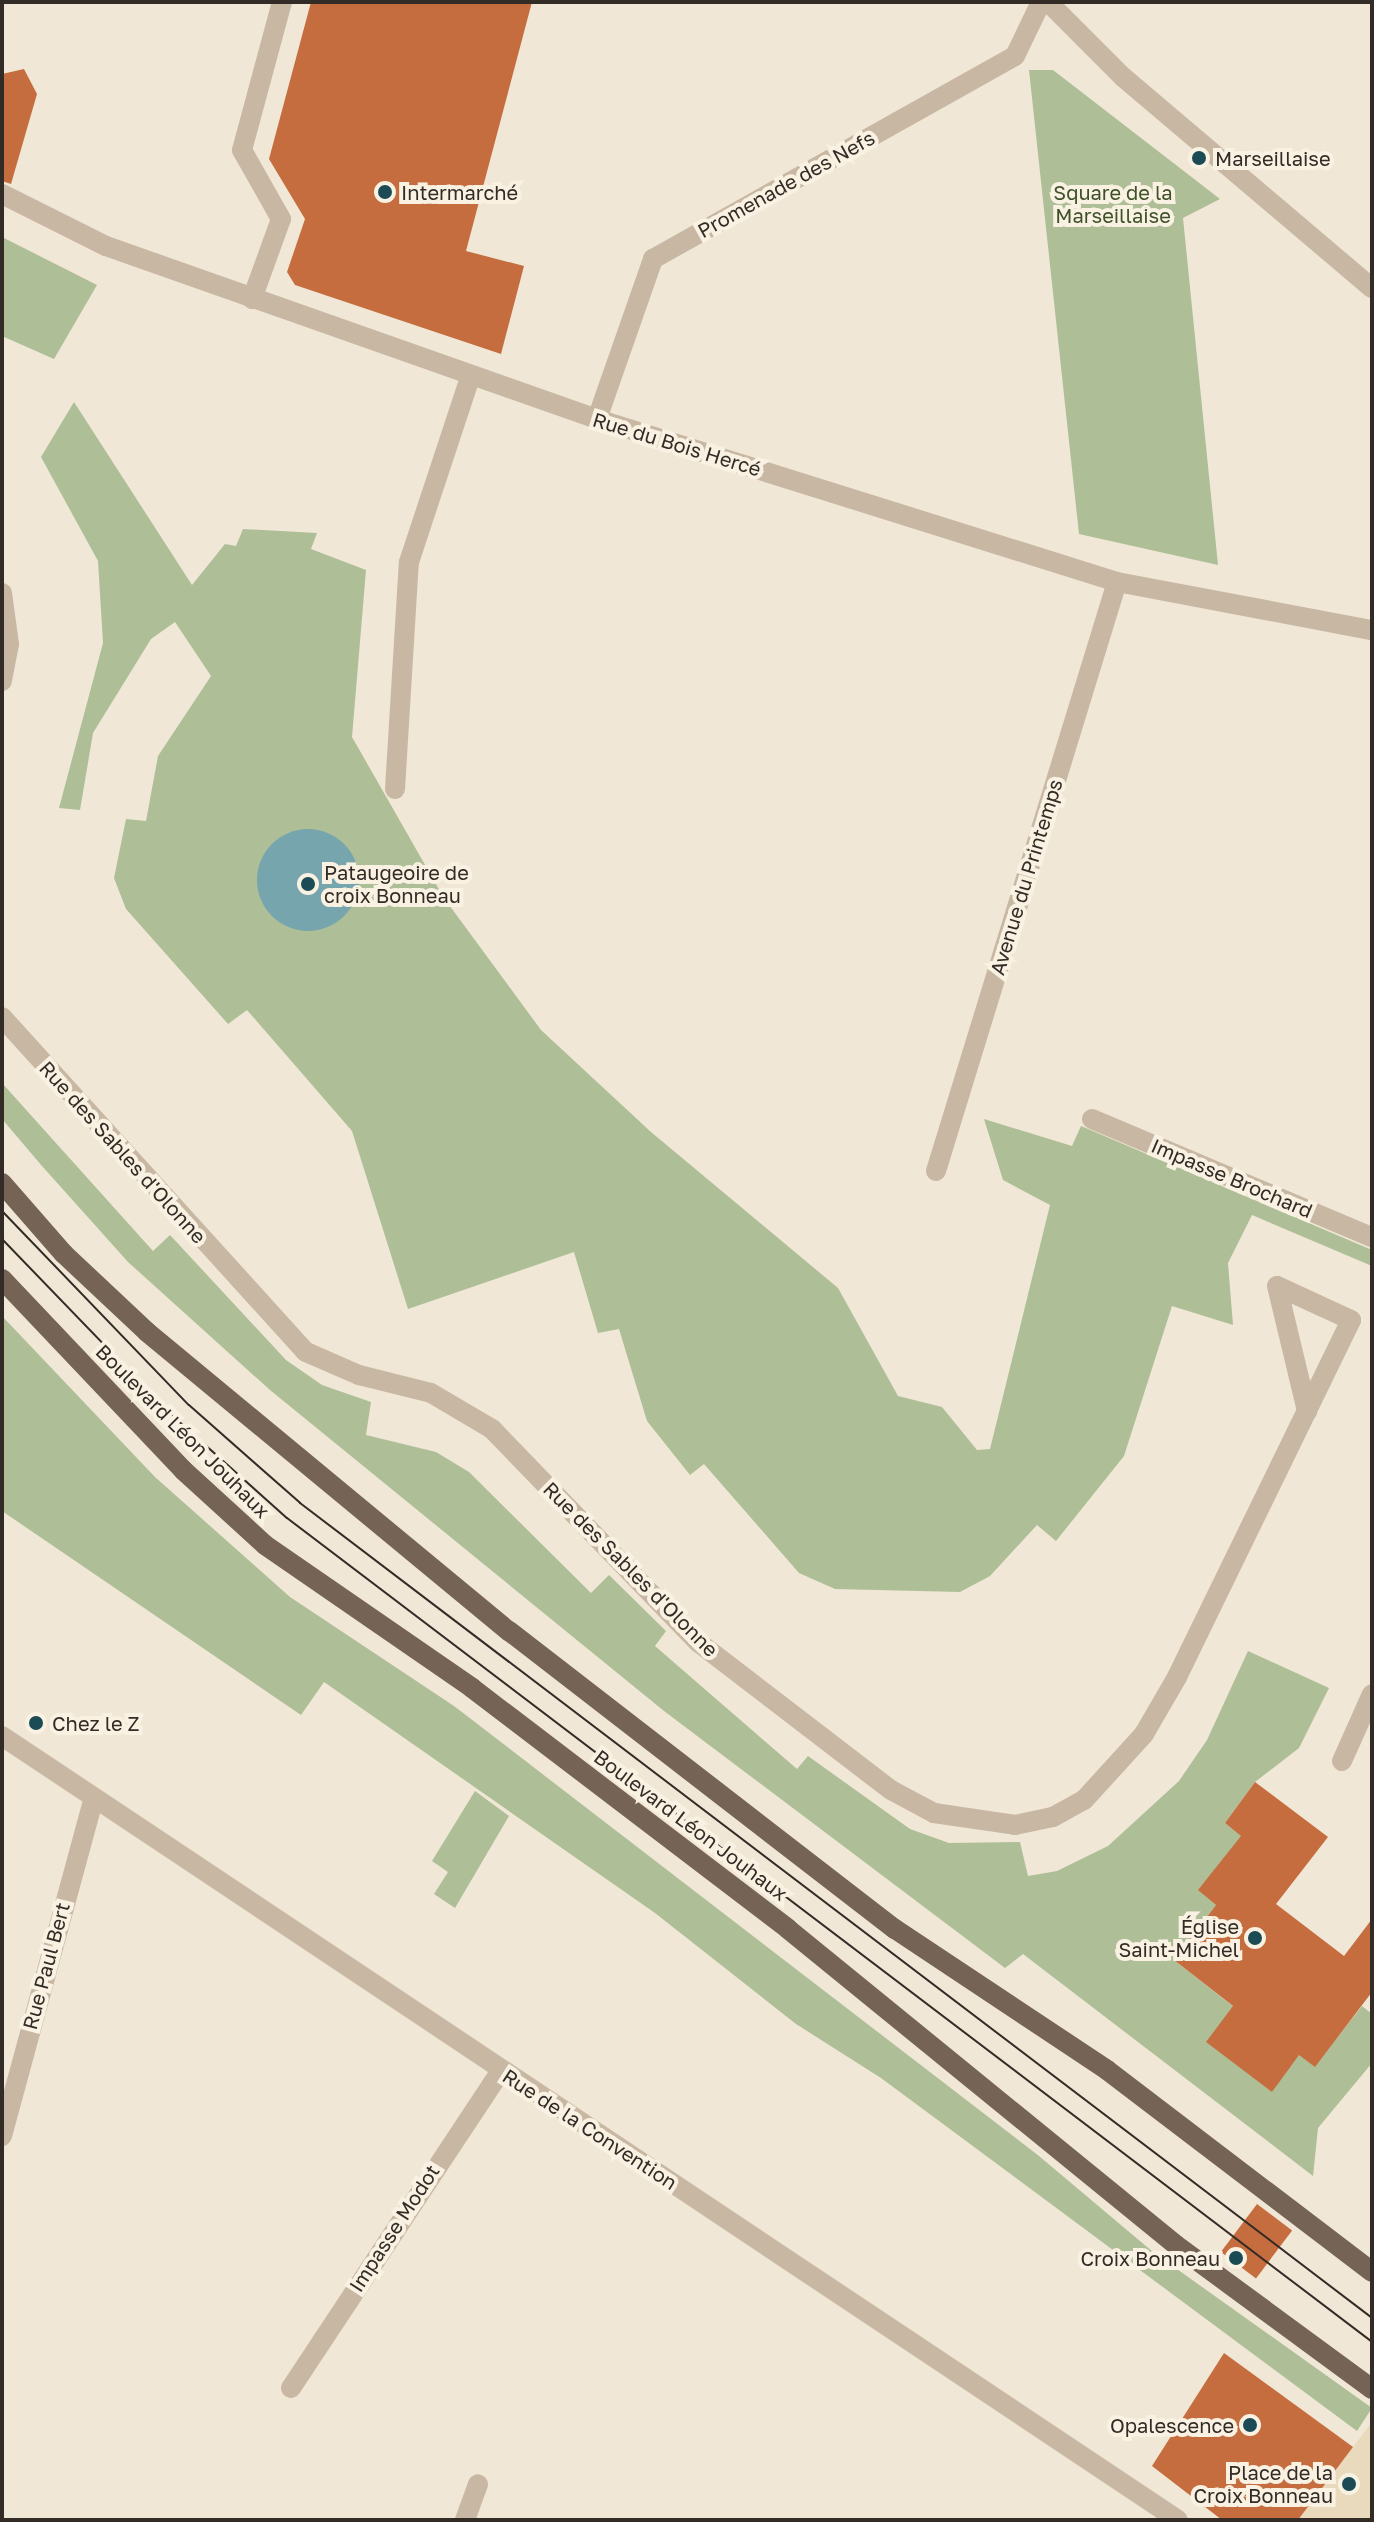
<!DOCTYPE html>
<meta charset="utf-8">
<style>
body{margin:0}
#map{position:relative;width:1374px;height:2522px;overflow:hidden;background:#f0e7d6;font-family:"Golos Text",sans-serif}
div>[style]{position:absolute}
.green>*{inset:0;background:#aebf97}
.plaza>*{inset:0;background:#e9dabd}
.water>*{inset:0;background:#76a5ad}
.round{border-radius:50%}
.building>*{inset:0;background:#c66d3f;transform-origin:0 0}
.minor>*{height:20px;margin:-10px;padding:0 10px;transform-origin:10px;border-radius:10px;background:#c8b8a3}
.primary>*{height:20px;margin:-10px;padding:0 10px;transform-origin:10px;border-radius:10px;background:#756356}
.tram>*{height:2px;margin:-1px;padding:0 1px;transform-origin:1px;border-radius:1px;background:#332b25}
.dots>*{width:22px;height:22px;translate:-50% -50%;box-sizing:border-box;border:4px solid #f9f1e2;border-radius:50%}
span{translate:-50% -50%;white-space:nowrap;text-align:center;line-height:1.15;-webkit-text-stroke:8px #f9f1e2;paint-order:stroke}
.poi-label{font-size:20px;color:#332b25}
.left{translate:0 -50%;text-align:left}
.right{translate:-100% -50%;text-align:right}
.street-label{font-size:20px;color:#332b25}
.park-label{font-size:20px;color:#3e5129}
.frame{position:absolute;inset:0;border:4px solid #332b25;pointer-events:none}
</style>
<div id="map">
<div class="green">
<i style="clip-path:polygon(1029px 70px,1053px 70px,1220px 199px,1183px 218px,1218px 565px,1079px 534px)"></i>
<i style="clip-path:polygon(2px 237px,97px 285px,54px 359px,2px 336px)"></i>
<i style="clip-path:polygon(74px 402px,192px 585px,225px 544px,236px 546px,243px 529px,317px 533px,311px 549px,366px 570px,352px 737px,444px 898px,541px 1030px,651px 1132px,838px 1288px,898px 1396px,942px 1407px,977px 1450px,990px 1449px,1050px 1205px,1003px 1180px,984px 1119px,1072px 1146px,1081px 1126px,1372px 1250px,1372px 1266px,1252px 1215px,1228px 1263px,1233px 1325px,1172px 1306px,1124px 1456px,1056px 1541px,1037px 1525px,990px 1576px,960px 1592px,835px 1589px,799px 1573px,704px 1464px,690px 1475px,647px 1421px,619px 1329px,598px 1333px,574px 1252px,408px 1309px,352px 1131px,247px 1010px,228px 1024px,126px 909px,114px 878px,126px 819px,146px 821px,158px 756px,211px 676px,175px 622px,151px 639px,93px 733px,80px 810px,59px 808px,103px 643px,98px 561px,41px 457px)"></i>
<i style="clip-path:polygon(2px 1083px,153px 1251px,170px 1235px,286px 1360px,322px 1385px,371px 1402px,366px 1435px,436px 1452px,469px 1472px,591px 1593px,609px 1575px,666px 1631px,655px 1646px,797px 1769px,808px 1756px,910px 1829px,949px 1843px,1020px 1842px,1028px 1876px,1057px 1871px,1108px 1846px,1179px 1781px,1207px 1740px,1248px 1651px,1329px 1688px,1299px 1748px,1255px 1782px,1225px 1823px,1253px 1845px,1199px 1890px,1216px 1905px,1174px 1960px,1235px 2008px,1272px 2092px,1297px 2053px,1315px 2066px,1362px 2006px,1372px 2014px,1372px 2063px,1318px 2128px,1313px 2176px,1023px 1954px,1005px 1968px,664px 1711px,270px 1390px,128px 1262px,42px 1166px,2px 1119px)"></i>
<i style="clip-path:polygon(2px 1316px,155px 1477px,290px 1597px,454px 1706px,1039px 2156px,1153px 2252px,1372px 2408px,1357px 2431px,881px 2078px,796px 2024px,655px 1913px,324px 1682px,301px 1715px,2px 1511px)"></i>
<i style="clip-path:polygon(475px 1791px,509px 1816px,455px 1908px,434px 1894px,448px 1872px,432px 1861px)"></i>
</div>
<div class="plaza">
<i style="clip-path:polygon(1372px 2422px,1372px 2520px,1298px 2520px,1353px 2447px)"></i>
</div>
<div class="water">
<i class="round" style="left:257px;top:829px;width:102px;height:102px"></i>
</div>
<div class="building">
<i style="clip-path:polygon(311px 2px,532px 2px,466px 251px,524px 266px,501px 354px,295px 285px,287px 272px,305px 219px,269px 159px)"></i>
<i style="clip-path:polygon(24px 69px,37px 94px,11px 184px,2px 181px,2px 74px)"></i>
<i style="clip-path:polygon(1255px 1782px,1328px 1837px,1276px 1904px,1344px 1956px,1372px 1919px,1372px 1992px,1315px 2067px,1299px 2055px,1272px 2092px,1206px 2042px,1233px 2006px,1174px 1960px,1216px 1905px,1198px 1890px,1241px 1836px,1225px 1823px)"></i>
<i style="left:1257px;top:2204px;width:44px;height:60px;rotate:37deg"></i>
<i style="clip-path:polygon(1224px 2353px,1353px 2447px,1298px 2520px,1222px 2520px,1152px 2466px)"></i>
</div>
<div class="minor">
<i style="left:1048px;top:2px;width:106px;rotate:45deg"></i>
<i style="left:1123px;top:77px;width:326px;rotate:40.3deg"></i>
<i style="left:2px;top:194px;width:116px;rotate:26.6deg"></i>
<i style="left:106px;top:246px;width:521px;rotate:19.41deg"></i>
<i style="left:597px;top:419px;width:545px;rotate:17.4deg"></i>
<i style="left:1117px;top:582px;width:259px;rotate:10.7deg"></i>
<i style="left:252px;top:299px;width:85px;rotate:-70.1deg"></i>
<i style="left:281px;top:219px;width:79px;rotate:-119.5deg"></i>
<i style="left:242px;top:150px;width:153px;rotate:-74.9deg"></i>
<i style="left:597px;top:419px;width:170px;rotate:-70.7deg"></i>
<i style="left:653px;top:259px;width:415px;rotate:-29.3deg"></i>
<i style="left:1015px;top:56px;width:60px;rotate:-64.3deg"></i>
<i style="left:2px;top:593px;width:51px;rotate:82.2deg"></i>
<i style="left:9px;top:644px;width:38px;rotate:101deg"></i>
<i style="left:395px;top:789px;width:227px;rotate:-86.5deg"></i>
<i style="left:409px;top:562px;width:194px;rotate:-71.7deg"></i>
<i style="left:2px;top:1017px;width:452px;rotate:47.8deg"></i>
<i style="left:306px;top:1352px;width:58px;rotate:23.5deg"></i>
<i style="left:359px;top:1375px;width:74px;rotate:14deg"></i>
<i style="left:431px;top:1393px;width:71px;rotate:30.5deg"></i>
<i style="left:492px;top:1429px;width:296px;rotate:46deg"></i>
<i style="left:698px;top:1642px;width:243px;rotate:37.5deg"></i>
<i style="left:891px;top:1790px;width:49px;rotate:28.1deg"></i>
<i style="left:934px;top:1813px;width:82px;rotate:8.4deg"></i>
<i style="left:1015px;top:1825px;width:39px;rotate:-12deg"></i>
<i style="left:1053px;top:1817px;width:35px;rotate:-29deg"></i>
<i style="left:1084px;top:1800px;width:89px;rotate:-47.7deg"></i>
<i style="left:1144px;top:1734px;width:66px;rotate:-59.9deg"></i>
<i style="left:1177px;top:1677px;width:397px;rotate:-64deg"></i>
<i style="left:1351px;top:1320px;width:81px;rotate:-155.3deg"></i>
<i style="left:1277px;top:1286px;width:129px;rotate:76.5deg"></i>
<i style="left:1092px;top:1119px;width:304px;rotate:22.9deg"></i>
<i style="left:936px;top:1171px;width:616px;rotate:-72.92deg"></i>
<i style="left:2px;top:1736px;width:1413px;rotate:33.69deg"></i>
<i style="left:1342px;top:1761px;width:73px;rotate:-65.9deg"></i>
<i style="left:2px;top:2136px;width:350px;rotate:-74.8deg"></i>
<i style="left:291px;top:2388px;width:380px;rotate:-56.5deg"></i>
<i style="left:465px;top:2520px;width:38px;rotate:-70deg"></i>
</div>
<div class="primary">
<i style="left:2px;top:1183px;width:94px;rotate:48.9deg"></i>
<i style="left:64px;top:1254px;width:114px;rotate:43.2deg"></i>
<i style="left:147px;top:1332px;width:470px;rotate:39.6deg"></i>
<i style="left:509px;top:1631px;width:488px;rotate:37.7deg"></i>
<i style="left:895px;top:1929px;width:255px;rotate:33.6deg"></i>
<i style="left:1107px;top:2070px;width:333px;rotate:37.3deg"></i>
<i style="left:2px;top:1279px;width:263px;rotate:46.5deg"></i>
<i style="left:183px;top:1470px;width:111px;rotate:42.4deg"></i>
<i style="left:265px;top:1545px;width:252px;rotate:34.6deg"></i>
<i style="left:472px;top:1688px;width:397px;rotate:37.3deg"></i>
<i style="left:788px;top:1929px;width:500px;rotate:39.16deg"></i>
<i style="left:1176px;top:2245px;width:243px;rotate:36.3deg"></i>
</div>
<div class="tram">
<i style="left:2px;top:1211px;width:269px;rotate:46.1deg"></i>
<i style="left:189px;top:1405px;width:148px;rotate:41.4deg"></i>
<i style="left:300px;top:1503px;width:1347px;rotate:37.24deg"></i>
<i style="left:2px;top:1239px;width:249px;rotate:46deg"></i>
<i style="left:175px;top:1418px;width:150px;rotate:41.8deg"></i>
<i style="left:287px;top:1518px;width:1362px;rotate:37.21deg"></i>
</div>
<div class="dots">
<i style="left:1199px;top:158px;background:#1b4b54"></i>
<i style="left:385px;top:192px;background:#1b4b54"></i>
<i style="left:308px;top:884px;background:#1b4b54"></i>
<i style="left:36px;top:1723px;background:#1b4b54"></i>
<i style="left:1255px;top:1938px;background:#1b4b54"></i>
<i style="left:1236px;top:2258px;background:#1b4b54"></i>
<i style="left:1250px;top:2425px;background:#1b4b54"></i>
<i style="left:1349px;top:2484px;background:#1b4b54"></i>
</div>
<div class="poi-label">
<span class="left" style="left:1215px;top:158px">Marseillaise</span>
<span class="left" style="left:401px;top:192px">Intermarché</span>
<span class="left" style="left:324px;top:884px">Pataugeoire de<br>croix Bonneau</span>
<span class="left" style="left:52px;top:1723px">Chez le Z</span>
<span class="right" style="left:1239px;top:1938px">Église<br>Saint-Michel</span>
<span class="right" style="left:1220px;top:2258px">Croix Bonneau</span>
<span class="right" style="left:1234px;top:2425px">Opalescence</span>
<span class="right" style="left:1333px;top:2484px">Place de la<br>Croix Bonneau</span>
</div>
<div class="street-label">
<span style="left:786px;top:184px;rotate:-29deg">Promenade des Nefs</span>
<span style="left:677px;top:444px;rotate:17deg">Rue du Bois Hercé</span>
<span style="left:1026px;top:877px;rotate:-73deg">Avenue du Printemps</span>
<span style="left:123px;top:1152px;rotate:48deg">Rue des Sables d'Olonne</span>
<span style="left:1232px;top:1178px;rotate:23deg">Impasse Brochard</span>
<span style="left:183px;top:1431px;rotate:45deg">Boulevard Léon Jouhaux</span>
<span style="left:631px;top:1569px;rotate:45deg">Rue des Sables d'Olonne</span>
<span style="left:691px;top:1825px;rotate:37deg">Boulevard Léon Jouhaux</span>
<span style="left:46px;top:1966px;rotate:-75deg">Rue Paul Bert</span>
<span style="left:590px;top:2129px;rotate:33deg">Rue de la Convention</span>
<span style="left:394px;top:2228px;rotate:-57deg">Impasse Modot</span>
</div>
<div class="park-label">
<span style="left:1113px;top:204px">Square de la<br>Marseillaise</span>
</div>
<div class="frame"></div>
</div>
